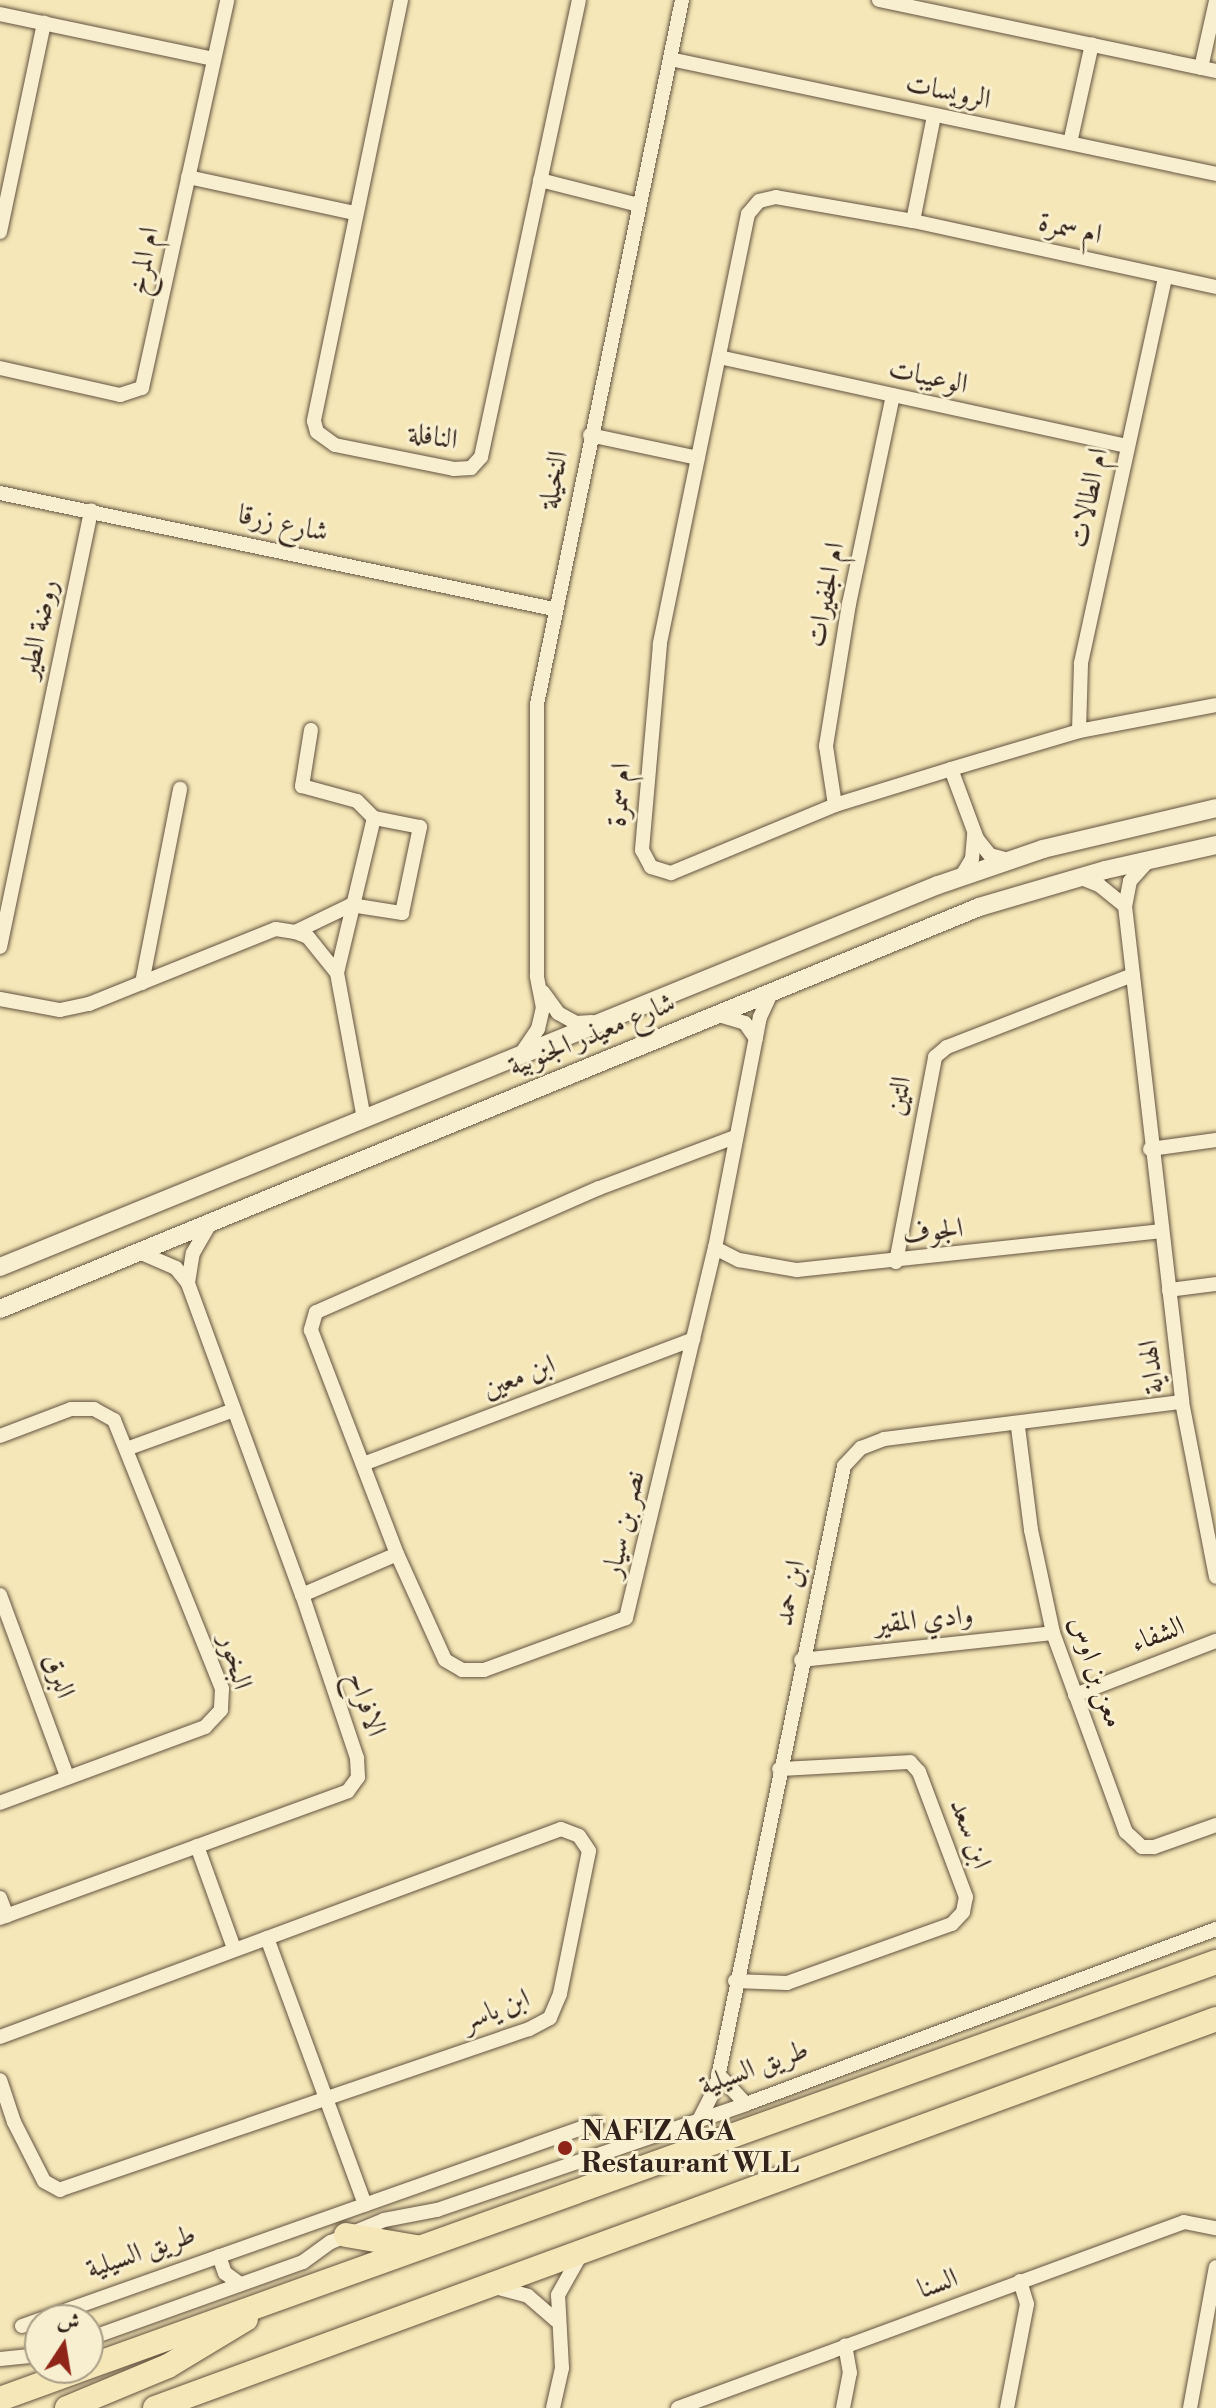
<!DOCTYPE html>
<meta charset="utf-8">
<style>
body{margin:0}
#map{position:relative;width:1216px;height:2408px;overflow:hidden;background:#f5e7b7;font-family:"Libre Bodoni",Amiri,serif}
div>[style]{position:absolute}
.roads{filter:drop-shadow(0 0 2px #635340) drop-shadow(0 0 2px #635340)}
.minor>*{height:14px;margin:-7px;padding:0 7px;transform-origin:7px;border-radius:7px;background:#f8efd0}
.tertiary>*{height:18px;margin:-9px;padding:0 9px;transform-origin:9px;border-radius:9px;background:#f8efd0}
.primary>*{height:24px;margin:-12px;padding:0 12px;transform-origin:12px;border-radius:12px;background:#f5e7b7}
.dots>*{width:22px;height:22px;translate:-50% -50%;box-sizing:border-box;border:4px solid #f8efd0;border-radius:50%}
span{translate:-50% -50%;white-space:nowrap;text-align:center;line-height:1.15;-webkit-text-stroke:6px #f8efd0;paint-order:stroke}
.street-label{font-size:28px;color:#322219}
.poi-label{font-size:28px;color:#322219;font-weight:700}
.left{translate:0 -50%;text-align:left}
.north{position:absolute;left:24px;top:2304px;width:80px;height:80px;box-sizing:border-box;background:#f8efd0;border:2px solid #a99d87;border-radius:50%;rotate:12deg;font-size:22px;font-weight:700;line-height:32px;text-align:center;color:#322219}
.north::after{content:'';display:block;margin:auto;width:28px;height:36px;background:#8f2418;clip-path:polygon(50% 0,100% 100%,50% 72%,0 100%)}
</style>
<div id="map">
<div class="roads">
<div class="minor">
<i style="left:401px;top:0;width:430px;rotate:101.7deg"></i>
<i style="left:314px;top:421px;width:11px;rotate:75deg"></i>
<i style="left:317px;top:432px;width:22px;rotate:36deg"></i>
<i style="left:335px;top:445px;width:121px;rotate:11.4deg"></i>
<i style="left:454px;top:469px;width:17px;rotate:-3deg"></i>
<i style="left:471px;top:468px;width:15px;rotate:-48deg"></i>
<i style="left:481px;top:457px;width:467px;rotate:-77.9deg"></i>
<i style="left:879px;top:0;width:344px;rotate:11.9deg"></i>
<i style="left:0;top:14px;width:218px;rotate:11.9deg"></i>
<i style="left:670px;top:59px;width:558px;rotate:11.89deg"></i>
<i style="left:1201px;top:68px;width:69px;rotate:-77.4deg"></i>
<i style="left:1070px;top:143px;width:101px;rotate:-77.5deg"></i>
<i style="left:188px;top:177px;width:171px;rotate:12.2deg"></i>
<i style="left:540px;top:180px;width:102px;rotate:14.2deg"></i>
<i style="left:913px;top:221px;width:107px;rotate:-78.7deg"></i>
<i style="left:0;top:232px;width:214px;rotate:-78.1deg"></i>
<i style="left:1216px;top:287px;width:310px;rotate:-167.7deg"></i>
<i style="left:913px;top:221px;width:139px;rotate:-170.1deg"></i>
<i style="left:776px;top:197px;width:17px;rotate:167deg"></i>
<i style="left:759px;top:201px;width:17px;rotate:130deg"></i>
<i style="left:748px;top:214px;width:439px;rotate:101.6deg"></i>
<i style="left:660px;top:644px;width:207px;rotate:95deg"></i>
<i style="left:642px;top:850px;width:19px;rotate:62deg"></i>
<i style="left:651px;top:867px;width:21px;rotate:17deg"></i>
<i style="left:671px;top:873px;width:178px;rotate:-22.5deg"></i>
<i style="left:835px;top:805px;width:121px;rotate:-17.2deg"></i>
<i style="left:951px;top:769px;width:134px;rotate:-16.5deg"></i>
<i style="left:1079px;top:731px;width:139px;rotate:-10.7deg"></i>
<i style="left:719px;top:357px;width:418px;rotate:12.3deg"></i>
<i style="left:0;top:368px;width:123px;rotate:12.7deg"></i>
<i style="left:120px;top:395px;width:23px;rotate:-18deg"></i>
<i style="left:142px;top:388px;width:397px;rotate:-77.6deg"></i>
<i style="left:590px;top:435px;width:110px;rotate:12deg"></i>
<i style="left:0;top:493px;width:566px;rotate:11.83deg"></i>
<i style="left:311px;top:730px;width:57px;rotate:99.1deg"></i>
<i style="left:302px;top:786px;width:57px;rotate:15.3deg"></i>
<i style="left:357px;top:801px;width:24px;rotate:45deg"></i>
<i style="left:1079px;top:731px;width:68px;rotate:-88.3deg"></i>
<i style="left:1081px;top:663px;width:395px;rotate:-77.7deg"></i>
<i style="left:951px;top:769px;width:75px;rotate:69.6deg"></i>
<i style="left:977px;top:839px;width:21px;rotate:51deg"></i>
<i style="left:990px;top:855px;width:20px;rotate:15deg"></i>
<i style="left:835px;top:805px;width:60px;rotate:-98.7deg"></i>
<i style="left:826px;top:746px;width:144px;rotate:-80.8deg"></i>
<i style="left:849px;top:604px;width:213px;rotate:-78.1deg"></i>
<i style="left:1148px;top:861px;width:27px;rotate:132deg"></i>
<i style="left:1130px;top:881px;width:25px;rotate:101deg"></i>
<i style="left:1125px;top:906px;width:499px;rotate:83.4deg"></i>
<i style="left:1182px;top:1402px;width:178px;rotate:79deg"></i>
<i style="left:961px;top:877px;width:21px;rotate:-59deg"></i>
<i style="left:972px;top:859px;width:25px;rotate:-85deg"></i>
<i style="left:1079px;top:877px;width:22px;rotate:22deg"></i>
<i style="left:1099px;top:885px;width:33px;rotate:39deg"></i>
<i style="left:295px;top:932px;width:62px;rotate:-25.7deg"></i>
<i style="left:351px;top:905px;width:52px;rotate:8.9deg"></i>
<i style="left:402px;top:913px;width:88px;rotate:-78.2deg"></i>
<i style="left:420px;top:827px;width:47px;rotate:-168.9deg"></i>
<i style="left:0;top:947px;width:446px;rotate:-78.2deg"></i>
<i style="left:337px;top:973px;width:159px;rotate:-76.6deg"></i>
<i style="left:142px;top:983px;width:198px;rotate:-78.9deg"></i>
<i style="left:543px;top:992px;width:26px;rotate:54deg"></i>
<i style="left:558px;top:1013px;width:21px;rotate:29deg"></i>
<i style="left:576px;top:1023px;width:16px;rotate:-4deg"></i>
<i style="left:0;top:999px;width:61px;rotate:10.4deg"></i>
<i style="left:60px;top:1010px;width:30px;rotate:-12deg"></i>
<i style="left:89px;top:1004px;width:201px;rotate:-21.9deg"></i>
<i style="left:276px;top:929px;width:19px;rotate:9deg"></i>
<i style="left:295px;top:932px;width:14px;rotate:21deg"></i>
<i style="left:308px;top:937px;width:46px;rotate:51.1deg"></i>
<i style="left:337px;top:973px;width:148px;rotate:79.5deg"></i>
<i style="left:719px;top:1015px;width:27px;rotate:17deg"></i>
<i style="left:745px;top:1023px;width:19px;rotate:55deg"></i>
<i style="left:521px;top:1054px;width:30px;rotate:-56deg"></i>
<i style="left:538px;top:1029px;width:22px;rotate:-77deg"></i>
<i style="left:543px;top:1008px;width:33px;rotate:-101deg"></i>
<i style="left:537px;top:976px;width:272px;rotate:-90deg"></i>
<i style="left:537px;top:704px;width:719px;rotate:-78.36deg"></i>
<i style="left:735px;top:1137px;width:145px;rotate:159.4deg"></i>
<i style="left:599px;top:1188px;width:309px;rotate:156.3deg"></i>
<i style="left:316px;top:1312px;width:19px;rotate:106deg"></i>
<i style="left:311px;top:1330px;width:240px;rotate:69deg"></i>
<i style="left:397px;top:1554px;width:116px;rotate:65.6deg"></i>
<i style="left:445px;top:1660px;width:20px;rotate:30deg"></i>
<i style="left:462px;top:1670px;width:22px"></i>
<i style="left:484px;top:1670px;width:151px;rotate:-20.1deg"></i>
<i style="left:626px;top:1618px;width:381px;rotate:-76.5deg"></i>
<i style="left:715px;top:1248px;width:235px;rotate:-79deg"></i>
<i style="left:760px;top:1017px;width:26px;rotate:-65deg"></i>
<i style="left:1150px;top:1149px;width:67px;rotate:-7.8deg"></i>
<i style="left:715px;top:1248px;width:27px;rotate:27deg"></i>
<i style="left:739px;top:1260px;width:59px;rotate:9.8deg"></i>
<i style="left:797px;top:1270px;width:365px;rotate:-6.1deg"></i>
<i style="left:896px;top:1262px;width:209px;rotate:-79.2deg"></i>
<i style="left:935px;top:1057px;width:16px;rotate:-40deg"></i>
<i style="left:947px;top:1047px;width:199px;rotate:-21.2deg"></i>
<i style="left:188px;top:1283px;width:30px;rotate:-81deg"></i>
<i style="left:193px;top:1253px;width:34px;rotate:-60deg"></i>
<i style="left:1169px;top:1290px;width:47px;rotate:-7.3deg"></i>
<i style="left:1018px;top:1427px;width:104px;rotate:82.8deg"></i>
<i style="left:1031px;top:1530px;width:105px;rotate:77.9deg"></i>
<i style="left:1053px;top:1633px;width:212px;rotate:69.9deg"></i>
<i style="left:1126px;top:1832px;width:22px;rotate:43deg"></i>
<i style="left:1142px;top:1847px;width:12px"></i>
<i style="left:1154px;top:1847px;width:66px;rotate:-19.5deg"></i>
<i style="left:0;top:1436px;width:76px;rotate:-20.8deg"></i>
<i style="left:71px;top:1409px;width:23px"></i>
<i style="left:94px;top:1409px;width:23px;rotate:29deg"></i>
<i style="left:114px;top:1420px;width:290px;rotate:68.1deg"></i>
<i style="left:222px;top:1689px;width:21px;rotate:93deg"></i>
<i style="left:221px;top:1710px;width:23px;rotate:133deg"></i>
<i style="left:205px;top:1727px;width:219px;rotate:159.7deg"></i>
<i style="left:129px;top:1448px;width:109px;rotate:-19.9deg"></i>
<i style="left:363px;top:1464px;width:353px;rotate:-20.7deg"></i>
<i style="left:0;top:1595px;width:193px;rotate:69.7deg"></i>
<i style="left:302px;top:1595px;width:103px;rotate:-23.3deg"></i>
<i style="left:801px;top:1660px;width:253px;rotate:-6.1deg"></i>
<i style="left:1075px;top:1695px;width:151px;rotate:-21deg"></i>
<i style="left:197px;top:1846px;width:109px;rotate:70.1deg"></i>
<i style="left:0;top:1898px;width:19px;rotate:69deg"></i>
<i style="left:0;top:1918px;width:370px;rotate:-20deg"></i>
<i style="left:348px;top:1791px;width:17px;rotate:-54deg"></i>
<i style="left:358px;top:1777px;width:19px;rotate:-93deg"></i>
<i style="left:357px;top:1758px;width:172px;rotate:-108.6deg"></i>
<i style="left:302px;top:1595px;width:332px;rotate:-110.1deg"></i>
<i style="left:188px;top:1283px;width:19px;rotate:-129deg"></i>
<i style="left:176px;top:1268px;width:40px;rotate:-156.6deg"></i>
<i style="left:267px;top:1938px;width:284px;rotate:69.8deg"></i>
<i style="left:735px;top:1981px;width:52px;rotate:2.2deg"></i>
<i style="left:787px;top:1983px;width:175px;rotate:-19.7deg"></i>
<i style="left:952px;top:1924px;width:16px;rotate:-47deg"></i>
<i style="left:963px;top:1912px;width:15px;rotate:-79deg"></i>
<i style="left:966px;top:1897px;width:134px;rotate:-110.6deg"></i>
<i style="left:919px;top:1772px;width:13px;rotate:-132deg"></i>
<i style="left:910px;top:1762px;width:131px;rotate:176.9deg"></i>
<i style="left:0;top:2037px;width:598px;rotate:-20.34deg"></i>
<i style="left:561px;top:1829px;width:19px;rotate:21deg"></i>
<i style="left:579px;top:1836px;width:18px;rotate:56deg"></i>
<i style="left:589px;top:1851px;width:146px;rotate:101.5deg"></i>
<i style="left:560px;top:1994px;width:26px;rotate:113deg"></i>
<i style="left:550px;top:2018px;width:24px;rotate:152deg"></i>
<i style="left:529px;top:2029px;width:496px;rotate:161.1deg"></i>
<i style="left:60px;top:2190px;width:18px;rotate:-151deg"></i>
<i style="left:44px;top:2181px;width:66px;rotate:-117deg"></i>
<i style="left:14px;top:2122px;width:44px;rotate:-108.4deg"></i>
<i style="left:718px;top:2074px;width:41px;rotate:47deg"></i>
<i style="left:699px;top:2120px;width:37px;rotate:-63deg"></i>
<i style="left:716px;top:2087px;width:634px;rotate:-78.35deg"></i>
<i style="left:844px;top:1466px;width:25px;rotate:-47deg"></i>
<i style="left:861px;top:1448px;width:25px;rotate:-21deg"></i>
<i style="left:884px;top:1439px;width:300px;rotate:-7.1deg"></i>
<i style="left:219px;top:2256px;width:18px;rotate:71deg"></i>
<i style="left:225px;top:2273px;width:19px;rotate:36deg"></i>
<i style="left:495px;top:2287px;width:34px;rotate:15deg"></i>
<i style="left:528px;top:2296px;width:37px;rotate:41deg"></i>
<i style="left:22px;top:2326px;width:609px;rotate:-19.48deg"></i>
<i style="left:88px;top:2339px;width:228px;rotate:-19.7deg"></i>
<i style="left:303px;top:2262px;width:34px;rotate:-36deg"></i>
<i style="left:331px;top:2242px;width:57px;rotate:-22.5deg"></i>
<i style="left:384px;top:2220px;width:54px;rotate:-10.7deg"></i>
<i style="left:437px;top:2210px;width:327px;rotate:-18.9deg"></i>
<i style="left:746px;top:2104px;width:502px;rotate:-20.42deg"></i>
<i style="left:0;top:2359px;width:40px;rotate:-5.7deg"></i>
<i style="left:553px;top:2408px;width:41px;rotate:-77.3deg"></i>
<i style="left:562px;top:2368px;width:73px;rotate:-93.1deg"></i>
<i style="left:558px;top:2295px;width:45px;rotate:-60.6deg"></i>
<i style="left:678px;top:2408px;width:539px;rotate:-20.18deg"></i>
<i style="left:1184px;top:2222px;width:33px;rotate:11deg"></i>
<i style="left:843px;top:2408px;width:36px;rotate:-79deg"></i>
<i style="left:850px;top:2373px;width:28px;rotate:-100deg"></i>
<i style="left:1007px;top:2408px;width:106px;rotate:-79.1deg"></i>
<i style="left:1027px;top:2304px;width:24px;rotate:-107deg"></i>
<i style="left:1190px;top:2408px;width:143px;rotate:-79.6deg"></i>
</div>
<div class="tertiary">
<i style="left:0;top:1267px;width:1013px;rotate:-22.16deg"></i>
<i style="left:938px;top:885px;width:111px;rotate:-18.9deg"></i>
<i style="left:1043px;top:849px;width:178px;rotate:-13.3deg"></i>
<i style="left:0;top:1309px;width:1058px;rotate:-22.32deg"></i>
<i style="left:979px;top:907px;width:131px;rotate:-16.4deg"></i>
<i style="left:1105px;top:870px;width:114px;rotate:-12.7deg"></i>
</div>
<div class="primary">
<i style="left:346px;top:2235px;width:71px;rotate:9.7deg"></i>
<i style="left:88px;top:2367px;width:1199px;rotate:-19.75deg"></i>
<i style="left:0;top:2399px;width:90px;rotate:-20deg"></i>
<i style="left:67px;top:2408px;width:109px;rotate:-22.6deg"></i>
<i style="left:168px;top:2366px;width:91px;rotate:-31.1deg"></i>
<i style="left:155px;top:2408px;width:1130px;rotate:-20.13deg"></i>
</div>
</div>
<div class="dots">
<i style="left:565px;top:2148px;background:#8f2418"></i>
</div>
<div class="street-label">
<span style="left:948px;top:92px;rotate:12deg">الرويسات</span>
<span style="left:1070px;top:229px;rotate:12deg">ام سمرة</span>
<span style="left:144px;top:261px;rotate:-79deg">ام المرخ</span>
<span style="left:928px;top:377px;rotate:12deg">الوعيبات</span>
<span style="left:433px;top:437px;rotate:9deg">النافلة</span>
<span style="left:554px;top:480px;rotate:-79deg">النخيلة</span>
<span style="left:1089px;top:498px;rotate:-78deg">ام الطالات</span>
<span style="left:283px;top:524px;rotate:12deg">شارع زرقا</span>
<span style="left:826px;top:595px;rotate:-79deg">ام الجفيرات</span>
<span style="left:39px;top:629px;rotate:-78deg">روضة الطير</span>
<span style="left:620px;top:795px;rotate:-86deg">ام سمرة</span>
<span style="left:592px;top:1035px;rotate:-22deg">شارع معيذر الجنوبية</span>
<span style="left:899px;top:1096px;rotate:-79deg">التين</span>
<span style="left:933px;top:1232px;rotate:-7deg">الجوف</span>
<span style="left:1152px;top:1367px;rotate:-97deg">الهداية</span>
<span style="left:519px;top:1377px;rotate:-21deg">ابن معين</span>
<span style="left:624px;top:1524px;rotate:-77deg">نصر بن سيار</span>
<span style="left:790px;top:1593px;rotate:-78deg">ابن حمد</span>
<span style="left:924px;top:1620px;rotate:-6deg">وادي المقير</span>
<span style="left:1158px;top:1635px;rotate:-21deg">الشفاء</span>
<span style="left:235px;top:1662px;rotate:74deg">البخور</span>
<span style="left:1096px;top:1672px;rotate:71deg">معن بن اوس</span>
<span style="left:58px;top:1676px;rotate:70deg">البرق</span>
<span style="left:366px;top:1704px;rotate:71deg">الافراح</span>
<span style="left:970px;top:1834px;rotate:70deg">ابن سعد</span>
<span style="left:496px;top:2010px;rotate:-21deg">ابن ياسر</span>
<span style="left:754px;top:2068px;rotate:-20deg">طريق السيلية</span>
<span style="left:141px;top:2252px;rotate:-19deg">طريق السيلية</span>
<span style="left:938px;top:2284px;rotate:-20deg">السنا</span>
</div>
<div class="poi-label">
<span class="left" style="left:581px;top:2148px">NAFIZ AGA<br>Restaurant WLL</span>
</div>
<div class="north">ش</div>
</div>
